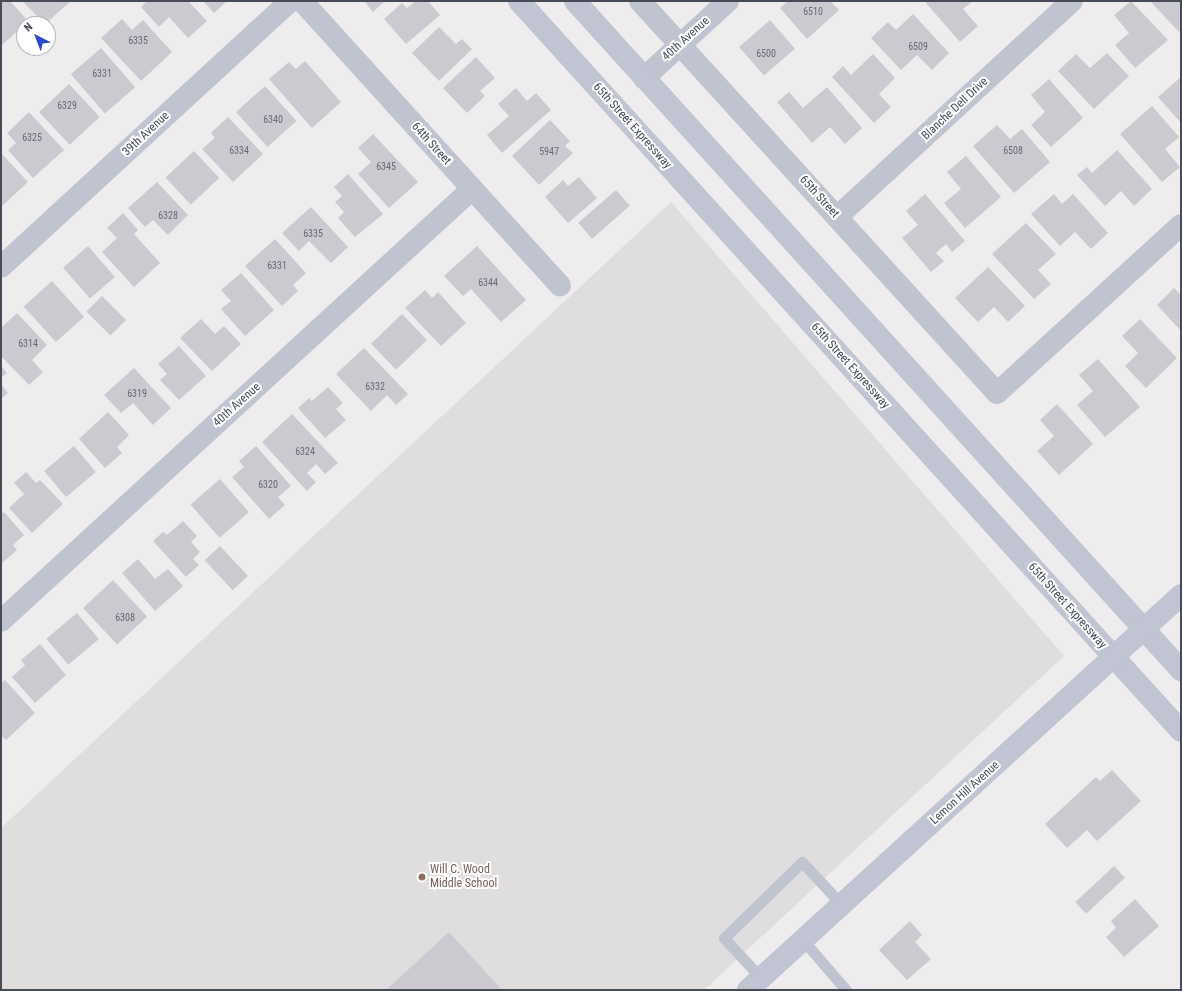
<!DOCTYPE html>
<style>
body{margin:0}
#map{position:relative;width:1182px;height:991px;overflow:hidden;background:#eeecec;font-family:"Roboto Condensed",sans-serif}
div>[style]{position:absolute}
.education>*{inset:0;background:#dfdddd}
.building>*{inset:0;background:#cacad0;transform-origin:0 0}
.lane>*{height:11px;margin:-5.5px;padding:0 5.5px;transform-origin:5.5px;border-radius:5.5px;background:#c0c4d0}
.street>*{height:22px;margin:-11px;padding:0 11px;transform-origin:11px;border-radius:11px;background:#c0c4d0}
.secondary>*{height:22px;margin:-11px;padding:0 11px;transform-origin:11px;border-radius:11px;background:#c0c4d3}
.dots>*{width:11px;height:11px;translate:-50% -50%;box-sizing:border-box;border:2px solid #fff;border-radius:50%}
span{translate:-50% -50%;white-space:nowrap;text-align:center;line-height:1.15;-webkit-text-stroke:4px #fff;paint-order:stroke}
.number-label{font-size:10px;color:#676b75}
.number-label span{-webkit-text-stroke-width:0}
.street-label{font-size:12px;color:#464b57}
.education-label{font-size:12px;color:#785e54}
.left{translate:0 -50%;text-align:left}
.frame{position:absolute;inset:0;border:2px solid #464b57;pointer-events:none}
.north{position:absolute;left:16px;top:16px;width:40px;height:40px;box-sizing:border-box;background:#fff;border:1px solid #b5b7bc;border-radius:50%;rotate:318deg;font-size:11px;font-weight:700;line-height:16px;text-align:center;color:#464b57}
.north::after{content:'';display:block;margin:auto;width:14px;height:18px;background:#2a4bca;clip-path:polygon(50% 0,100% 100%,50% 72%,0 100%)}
</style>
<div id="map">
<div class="education">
<i style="clip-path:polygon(671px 202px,1064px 656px,704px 990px,1px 990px,1px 828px)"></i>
</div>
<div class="building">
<i style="clip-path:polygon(1px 1px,10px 1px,28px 21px,1px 46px)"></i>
<i style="clip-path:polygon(22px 1px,71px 1px,45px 24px)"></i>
<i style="clip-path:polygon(147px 1px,188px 1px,207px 21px,188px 38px,169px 17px,159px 27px,141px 7px)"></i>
<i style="clip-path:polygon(203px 1px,227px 1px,214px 13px)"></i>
<i style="clip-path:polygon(364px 1px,385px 1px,373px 12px)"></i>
<i style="clip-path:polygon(416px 1px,428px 1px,440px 15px,406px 44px,384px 19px,402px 3px,407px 8px)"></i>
<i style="clip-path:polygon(788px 1px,830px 1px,839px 10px,807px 39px,780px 8px)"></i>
<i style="clip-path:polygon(928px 1px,973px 1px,963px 9px,978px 26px,960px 42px,926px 3px)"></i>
<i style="clip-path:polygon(1131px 1px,1168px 40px,1135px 68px,1115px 45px,1129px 33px,1114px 15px)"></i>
<i style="clip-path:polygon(1150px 1px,1181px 1px,1181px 30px,1179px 32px)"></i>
<i style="clip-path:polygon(913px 14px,949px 53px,932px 70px,917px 55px,901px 70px,871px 38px,888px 22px,896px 30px)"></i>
<i style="clip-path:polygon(122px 19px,132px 30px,143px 20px,172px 52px,141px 81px,101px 38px)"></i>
<i style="left:770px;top:20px;width:38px;height:41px;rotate:49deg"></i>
<i style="clip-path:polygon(439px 27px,456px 44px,462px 39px,472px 49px,439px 81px,412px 53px)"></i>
<i style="left:101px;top:48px;width:52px;height:40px;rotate:49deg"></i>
<i style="clip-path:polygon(1107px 53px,1129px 76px,1094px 109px,1058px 71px,1076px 54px,1090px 68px)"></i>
<i style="clip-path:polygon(873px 54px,895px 78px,879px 94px,891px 107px,874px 123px,832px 77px,843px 66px,851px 75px)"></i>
<i style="clip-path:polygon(476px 57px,495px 78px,480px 91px,485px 96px,467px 113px,443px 88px)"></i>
<i style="clip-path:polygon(305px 61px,341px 102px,312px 128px,269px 79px,289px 62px,296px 69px)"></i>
<i style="clip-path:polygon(1181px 77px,1181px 123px,1158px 97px)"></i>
<i style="clip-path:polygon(1049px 79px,1083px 118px,1051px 147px,1031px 125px,1045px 112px,1031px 95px)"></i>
<i style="left:69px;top:84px;width:45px;height:41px;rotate:47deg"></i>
<i style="left:265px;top:86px;width:47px;height:39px;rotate:48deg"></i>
<i style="clip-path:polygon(827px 87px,862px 128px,845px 144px,830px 127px,812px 143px,777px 102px,789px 92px,803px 108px)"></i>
<i style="clip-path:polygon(516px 88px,527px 101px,536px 93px,551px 110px,502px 153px,487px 135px,509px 116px,498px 104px)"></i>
<i style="clip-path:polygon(1152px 106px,1179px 137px,1165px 149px,1180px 167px,1162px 182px,1120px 134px)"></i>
<i style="clip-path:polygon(29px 112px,64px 150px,33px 178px,8px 150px,16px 143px,7px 133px)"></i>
<i style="clip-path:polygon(228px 117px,263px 154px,233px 182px,202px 149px,215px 138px,211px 133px)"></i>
<i style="clip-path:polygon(550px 120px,570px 141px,565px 146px,573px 153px,539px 185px,512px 156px)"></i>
<i style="clip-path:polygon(997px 125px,1010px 139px,1022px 129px,1050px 162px,1014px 193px,973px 146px)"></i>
<i style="clip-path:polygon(373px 134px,418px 182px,389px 208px,358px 174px,371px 162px,358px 148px)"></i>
<i style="clip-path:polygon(1117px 150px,1152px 189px,1134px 206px,1121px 191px,1105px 206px,1077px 175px,1087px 167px,1092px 173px)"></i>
<i style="left:194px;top:151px;width:37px;height:39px;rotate:47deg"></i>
<i style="clip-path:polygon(1px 153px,28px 182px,1px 207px)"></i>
<i style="clip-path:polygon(966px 156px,1001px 197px,965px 228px,944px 203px,961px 189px,947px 172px)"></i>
<i style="clip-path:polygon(348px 174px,383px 214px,355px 237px,338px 218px,344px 212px,335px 202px,342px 196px,334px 187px)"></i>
<i style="clip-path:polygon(579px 177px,597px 198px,568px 223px,545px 197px,563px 180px,568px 186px)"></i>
<i style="clip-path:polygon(157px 182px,188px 215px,168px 235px,153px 220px,145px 227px,128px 208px)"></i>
<i style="left:616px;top:190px;width:21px;height:50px;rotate:49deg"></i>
<i style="clip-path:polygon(925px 194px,965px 241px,952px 252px,946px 244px,936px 253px,944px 261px,931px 272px,902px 238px,918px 225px,906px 211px)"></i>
<i style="clip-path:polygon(1054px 194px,1062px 204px,1073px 194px,1108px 233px,1091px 249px,1075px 232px,1060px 246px,1031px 214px)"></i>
<i style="clip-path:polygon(311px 207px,348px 247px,331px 263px,309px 241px,299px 251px,282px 233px)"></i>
<i style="clip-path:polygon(123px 213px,138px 230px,134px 234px,160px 263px,134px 287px,102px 252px,117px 238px,107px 228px)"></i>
<i style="clip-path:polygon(1026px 223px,1056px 254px,1038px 270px,1051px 284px,1034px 299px,992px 254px)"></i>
<i style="clip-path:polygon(275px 239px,306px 273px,293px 285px,298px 291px,282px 306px,245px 266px)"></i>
<i style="left:88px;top:246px;width:41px;height:33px;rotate:49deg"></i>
<i style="clip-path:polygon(477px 246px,526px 300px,501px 322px,471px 289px,463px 296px,444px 276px)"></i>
<i style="clip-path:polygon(988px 267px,1025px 306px,1008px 322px,994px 307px,978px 322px,955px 298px)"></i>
<i style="clip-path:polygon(241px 273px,274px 310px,245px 336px,221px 309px,231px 301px,221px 290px)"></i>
<i style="left:52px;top:281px;width:48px;height:38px;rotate:48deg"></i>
<i style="clip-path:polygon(1174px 288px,1181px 295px,1181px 331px,1157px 305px)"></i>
<i style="clip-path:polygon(425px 290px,432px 298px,438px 292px,466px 323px,441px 346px,405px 308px)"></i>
<i style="left:102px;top:296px;width:34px;height:22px;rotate:45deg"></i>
<i style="clip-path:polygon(17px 313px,47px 345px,32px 360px,43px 372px,29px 385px,1px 356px,1px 328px)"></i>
<i style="left:402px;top:314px;width:36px;height:43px;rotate:46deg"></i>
<i style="clip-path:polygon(201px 319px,215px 334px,224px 326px,241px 344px,212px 371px,180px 338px)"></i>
<i style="clip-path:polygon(1140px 319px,1177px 358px,1146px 388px,1125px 366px,1138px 353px,1122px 336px)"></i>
<i style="clip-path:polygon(179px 346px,206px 376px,179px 400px,160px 380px,167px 374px,158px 364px)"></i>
<i style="clip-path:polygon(364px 348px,408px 394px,396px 405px,387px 395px,371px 411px,336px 374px)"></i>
<i style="clip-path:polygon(1098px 359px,1140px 407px,1105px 437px,1077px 405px,1093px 391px,1079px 375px)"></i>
<i style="clip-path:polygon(1px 366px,7px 373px,1px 378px)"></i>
<i style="clip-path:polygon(134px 368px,171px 408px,153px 425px,133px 403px,121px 413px,104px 395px)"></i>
<i style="clip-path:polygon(1px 384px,8px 393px,1px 399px)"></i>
<i style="clip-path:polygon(328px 387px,343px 403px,336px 409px,346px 420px,325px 438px,298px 408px,309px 398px,312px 401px)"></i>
<i style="clip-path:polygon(1057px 404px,1093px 444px,1059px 475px,1037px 451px,1054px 436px,1040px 420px)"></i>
<i style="clip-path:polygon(108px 412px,129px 435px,117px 447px,122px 453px,105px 468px,79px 439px)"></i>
<i style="clip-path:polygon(292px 414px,338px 463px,325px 474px,316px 464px,307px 473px,316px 482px,307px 491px,262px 442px)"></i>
<i style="left:74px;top:446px;width:34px;height:39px;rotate:50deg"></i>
<i style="clip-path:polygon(256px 446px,291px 486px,278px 497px,285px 505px,269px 519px,232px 477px,244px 467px,239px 461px)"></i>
<i style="clip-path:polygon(26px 472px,36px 483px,40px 480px,63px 504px,32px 533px,9px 508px,24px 494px,14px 483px)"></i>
<i style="left:220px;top:479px;width:44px;height:39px;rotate:49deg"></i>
<i style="clip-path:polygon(4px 512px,24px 535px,13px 545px,17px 550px,1px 564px,1px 514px)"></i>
<i style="clip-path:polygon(183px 521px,197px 536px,191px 542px,200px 552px,193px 559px,199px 565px,186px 577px,153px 541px,163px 532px,167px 535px)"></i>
<i style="left:220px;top:546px;width:41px;height:21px;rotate:47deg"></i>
<i style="clip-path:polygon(138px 559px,155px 579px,168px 569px,183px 586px,155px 611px,122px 573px)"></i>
<i style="left:113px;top:580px;width:50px;height:41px;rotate:47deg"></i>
<i style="left:77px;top:613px;width:34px;height:40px;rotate:50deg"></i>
<i style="clip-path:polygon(40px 644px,66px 675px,35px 703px,12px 677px,25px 665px,21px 660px)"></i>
<i style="clip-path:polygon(5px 680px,35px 713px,6px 740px,1px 735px,1px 683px)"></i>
<i style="clip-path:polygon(1112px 770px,1141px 801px,1097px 841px,1087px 830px,1067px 848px,1045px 824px,1096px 777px,1100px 781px)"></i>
<i style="left:1114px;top:866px;width:16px;height:53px;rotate:47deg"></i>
<i style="clip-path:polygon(1135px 899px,1159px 926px,1124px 957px,1106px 937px,1116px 928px,1111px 921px)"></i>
<i style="clip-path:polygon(910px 921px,922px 935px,915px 942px,931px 959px,907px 980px,879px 950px)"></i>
<i style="clip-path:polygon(449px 932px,502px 990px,386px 990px)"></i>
</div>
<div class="lane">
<i style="left:803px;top:940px;width:66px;rotate:49.3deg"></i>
<i style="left:761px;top:978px;width:54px;rotate:-132.8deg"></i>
<i style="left:724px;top:938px;width:109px;rotate:-44.3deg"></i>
<i style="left:802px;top:862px;width:57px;rotate:47.1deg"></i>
</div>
<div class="street">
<i style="left:302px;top:1px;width:384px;rotate:47.8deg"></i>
<i style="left:640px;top:1px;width:530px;rotate:47.68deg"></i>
<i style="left:997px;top:393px;width:249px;rotate:-42.4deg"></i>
<i style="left:644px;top:78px;width:114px;rotate:-42.5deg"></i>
<i style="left:837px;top:217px;width:319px;rotate:-42.6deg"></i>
<i style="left:1px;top:267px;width:393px;rotate:-42.6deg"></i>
<i style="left:1px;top:621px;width:639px;rotate:-42.53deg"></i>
</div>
<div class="secondary">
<i style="left:519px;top:1px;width:985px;rotate:47.8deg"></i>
<i style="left:575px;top:1px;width:903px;rotate:47.83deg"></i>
<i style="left:748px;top:990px;width:586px;rotate:-42.37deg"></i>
</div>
<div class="dots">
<i style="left:422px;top:877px;background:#8d6e63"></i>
</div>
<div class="number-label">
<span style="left:813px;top:12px">6510</span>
<span style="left:138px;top:41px">6335</span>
<span style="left:918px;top:47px">6509</span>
<span style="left:766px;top:54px">6500</span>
<span style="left:102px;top:74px">6331</span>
<span style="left:67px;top:106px">6329</span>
<span style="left:273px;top:120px">6340</span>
<span style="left:32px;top:138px">6325</span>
<span style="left:239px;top:151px">6334</span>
<span style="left:1013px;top:151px">6508</span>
<span style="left:549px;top:152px">5947</span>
<span style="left:386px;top:167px">6345</span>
<span style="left:168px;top:216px">6328</span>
<span style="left:313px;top:234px">6335</span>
<span style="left:277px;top:266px">6331</span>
<span style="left:488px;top:283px">6344</span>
<span style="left:28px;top:344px">6314</span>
<span style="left:375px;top:387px">6332</span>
<span style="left:137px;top:394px">6319</span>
<span style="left:305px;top:452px">6324</span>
<span style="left:268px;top:485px">6320</span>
<span style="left:125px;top:618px">6308</span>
</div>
<div class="street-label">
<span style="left:686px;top:39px;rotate:-42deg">40th Avenue</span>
<span style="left:955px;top:109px;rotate:-43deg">Blanche Dell Drive</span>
<span style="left:632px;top:126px;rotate:48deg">65th Street Expressway</span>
<span style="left:146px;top:134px;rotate:-43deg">39th Avenue</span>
<span style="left:431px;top:144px;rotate:48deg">64th Street</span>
<span style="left:819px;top:197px;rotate:48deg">65th Street</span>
<span style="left:850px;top:366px;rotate:48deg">65th Street Expressway</span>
<span style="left:237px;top:405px;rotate:-42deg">40th Avenue</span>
<span style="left:1067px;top:606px;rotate:48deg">65th Street Expressway</span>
<span style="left:965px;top:793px;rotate:-42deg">Lemon Hill Avenue</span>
</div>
<div class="education-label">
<span class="left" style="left:430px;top:877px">Will C. Wood<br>Middle School</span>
</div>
<div class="frame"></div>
<div class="north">N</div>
</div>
